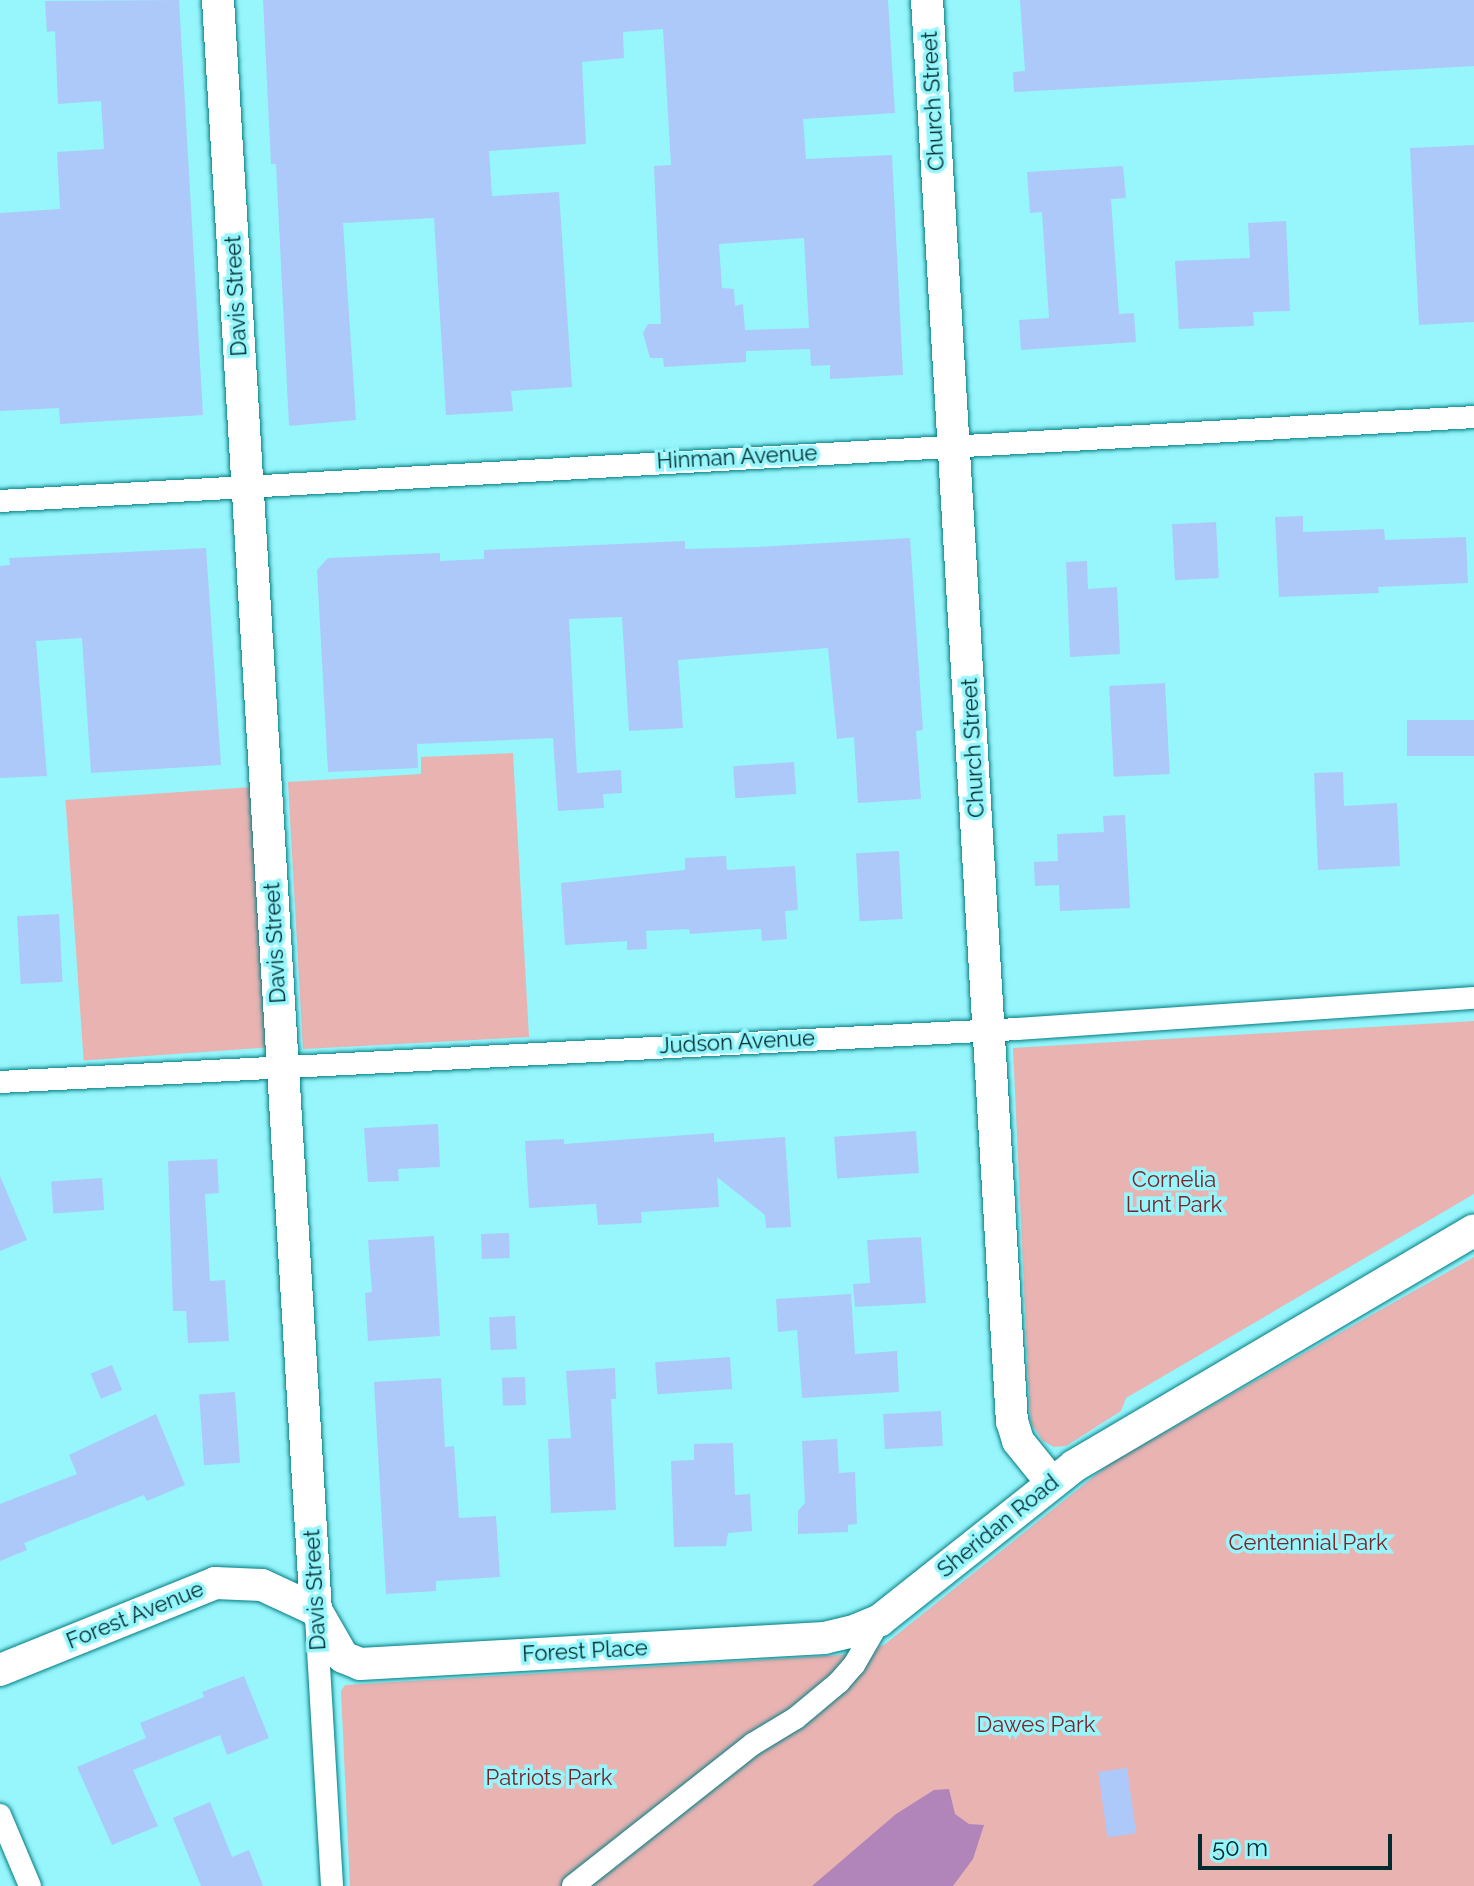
<!DOCTYPE html>
<style>
body{margin:0}
#map{position:relative;width:1474px;height:1886px;overflow:hidden;background:#96f6fc;font-family:Raleway,sans-serif}
div>[style]{position:absolute}
.green>*{inset:0;background:#e9b3b2;transform-origin:0 0}
.water>*{inset:0;background:#b184ba}
.building>*{inset:0;background:#adc9f9;transform-origin:0 0}
.roads{filter:drop-shadow(0 0 2px #007d83) drop-shadow(0 0 2px #007d83)}
.street>*{height:22px;margin:-11px;padding:0 11px;transform-origin:11px;border-radius:11px;background:#fff}
.secondary>*{height:32px;margin:-16px;padding:0 16px;transform-origin:16px;border-radius:16px;background:#fff}
span{translate:-50% -50%;white-space:nowrap;text-align:center;line-height:1.15;-webkit-text-stroke:7px #96f6fc;paint-order:stroke}
.street-label{font-size:22px;color:#002c2f}
.park-label{font-size:22px;color:#7c232a}
.scale{position:absolute;left:1198px;top:1834px;width:194px;height:36px;box-sizing:border-box;border:4px solid #002c2f;border-top:0;padding-left:10px;font-size:24px;line-height:28px;white-space:nowrap;color:#002c2f;-webkit-text-stroke:6px #96f6fc;paint-order:stroke}
</style>
<div id="map">
<div class="green">
<i style="clip-path:polygon(513px 753px,529px 1037px,303px 1049px,288px 782px,421px 774px,421px 757px)"></i>
<i style="left:252px;top:787px;width:261px;height:187px;rotate:86deg"></i>
<i style="clip-path:polygon(1474px 1021px,1474px 1194px,1126px 1398px,1121px 1411px,1066px 1446px,1054px 1447px,1043px 1441px,1031px 1423px,1029px 1397px,1013px 1048px)"></i>
<i style="clip-path:polygon(1474px 1257px,1474px 1886px,350px 1886px,341px 1691px,345px 1685px,841px 1655px,884px 1645px,1112px 1462px)"></i>
</div>
<div class="water">
<i style="clip-path:polygon(949px 1789px,955px 1814px,969px 1824px,984px 1825px,973px 1859px,953px 1886px,812px 1886px,896px 1814px,934px 1790px)"></i>
</div>
<div class="building">
<i style="clip-path:polygon(179px 0,203px 415px,60px 424px,59px 408px,0 411px,0 213px,60px 209px,57px 152px,104px 149px,101px 101px,58px 104px,55px 31px,47px 32px,45px 1px)"></i>
<i style="clip-path:polygon(evenodd,263px 0,888px 0,895px 113px,803px 119px,806px 159px,892px 155px,903px 375px,830px 379px,830px 365px,811px 366px,810px 349px,746px 351px,746px 362px,664px 367px,663px 358px,650px 358px,643px 333px,648px 324px,661px 324px,654px 166px,671px 165px,663px 29px,623px 32px,624px 58px,582px 62px,586px 144px,489px 151px,492px 196px,559px 192px,572px 387px,511px 391px,513px 411px,446px 415px,434px 218px,343px 223px,356px 420px,289px 426px,276px 164px,271px 164px,263px 0,804px 238px,809px 328px,745px 330px,743px 304px,735px 306px,734px 289px,722px 288px,719px 244px,804px 238px)"></i>
<i style="clip-path:polygon(1020px 0,1474px 0,1474px 66px,1014px 92px,1013px 72px,1025px 71px)"></i>
<i style="clip-path:polygon(1474px 145px,1474px 322px,1419px 325px,1410px 148px)"></i>
<i style="clip-path:polygon(1123px 166px,1126px 198px,1111px 199px,1119px 314px,1134px 313px,1136px 342px,1021px 350px,1019px 320px,1049px 318px,1042px 212px,1030px 213px,1027px 172px)"></i>
<i style="clip-path:polygon(1286px 221px,1290px 311px,1253px 312px,1254px 326px,1179px 329px,1175px 261px,1250px 258px,1248px 223px)"></i>
<i style="clip-path:polygon(1303px 516px,1303px 532px,1384px 529px,1385px 540px,1466px 537px,1468px 583px,1378px 587px,1379px 593px,1279px 597px,1275px 517px)"></i>
<i style="left:1216px;top:522px;width:56px;height:44px;rotate:87deg"></i>
<i style="clip-path:polygon(910px 538px,923px 730px,916px 731px,921px 799px,858px 803px,854px 737px,837px 739px,828px 648px,678px 660px,683px 728px,629px 731px,622px 617px,569px 619px,577px 773px,621px 770px,622px 793px,603px 794px,604px 808px,558px 811px,553px 738px,417px 744px,418px 768px,328px 772px,317px 570px,328px 558px,440px 553px,440px 561px,484px 559px,484px 550px,685px 541px,685px 549px,757px 547px)"></i>
<i style="clip-path:polygon(206px 548px,221px 765px,91px 773px,82px 638px,36px 641px,47px 776px,0 778px,0 566px,10px 565px,9px 558px)"></i>
<i style="clip-path:polygon(1087px 561px,1088px 589px,1117px 587px,1120px 654px,1070px 657px,1066px 562px)"></i>
<i style="left:1165px;top:683px;width:91px;height:56px;rotate:87deg"></i>
<i style="left:1474px;top:720px;width:36px;height:67px;rotate:90deg"></i>
<i style="left:794px;top:762px;width:32px;height:61px;rotate:86deg"></i>
<i style="clip-path:polygon(1343px 772px,1344px 806px,1397px 803px,1400px 866px,1318px 870px,1314px 773px)"></i>
<i style="clip-path:polygon(1125px 815px,1130px 908px,1060px 911px,1059px 885px,1035px 886px,1034px 862px,1058px 861px,1057px 834px,1104px 832px,1103px 816px)"></i>
<i style="left:899px;top:851px;width:68px;height:43px;rotate:87deg"></i>
<i style="clip-path:polygon(726px 856px,727px 870px,795px 866px,798px 910px,785px 911px,787px 939px,762px 941px,761px 929px,690px 934px,689px 929px,646px 931px,647px 949px,627px 950px,627px 941px,565px 945px,561px 883px,685px 870px,685px 858px)"></i>
<i style="left:59px;top:914px;width:68px;height:42px;rotate:87deg"></i>
<i style="clip-path:polygon(438px 1124px,440px 1167px,398px 1169px,399px 1181px,368px 1182px,364px 1128px)"></i>
<i style="left:916px;top:1131px;width:42px;height:82px;rotate:86deg"></i>
<i style="clip-path:polygon(714px 1133px,714px 1142px,785px 1137px,791px 1227px,766px 1228px,765px 1215px,717px 1177px,719px 1207px,641px 1212px,642px 1223px,598px 1225px,596px 1204px,529px 1208px,525px 1141px,564px 1139px,564px 1144px)"></i>
<i style="clip-path:polygon(217px 1159px,219px 1193px,205px 1194px,210px 1281px,225px 1280px,229px 1341px,188px 1343px,186px 1311px,173px 1311px,168px 1161px)"></i>
<i style="clip-path:polygon(0 1176px,27px 1240px,0 1251px)"></i>
<i style="left:102px;top:1178px;width:32px;height:51px;rotate:86deg"></i>
<i style="left:509px;top:1233px;width:25px;height:28px;rotate:88deg"></i>
<i style="clip-path:polygon(434px 1236px,440px 1336px,368px 1341px,365px 1293px,372px 1292px,368px 1240px)"></i>
<i style="clip-path:polygon(921px 1237px,926px 1303px,855px 1307px,853px 1284px,870px 1283px,867px 1240px)"></i>
<i style="clip-path:polygon(851px 1294px,855px 1354px,897px 1351px,899px 1392px,802px 1398px,797px 1330px,778px 1332px,776px 1299px)"></i>
<i style="left:515px;top:1316px;width:33px;height:26px;rotate:87deg"></i>
<i style="left:730px;top:1357px;width:32px;height:75px;rotate:86deg"></i>
<i style="left:112px;top:1365px;width:27px;height:23px;rotate:68deg"></i>
<i style="clip-path:polygon(615px 1368px,616px 1399px,611px 1399px,616px 1510px,551px 1513px,548px 1439px,571px 1438px,566px 1371px)"></i>
<i style="left:525px;top:1377px;width:28px;height:23px;rotate:88deg"></i>
<i style="clip-path:polygon(441px 1378px,445px 1447px,454px 1446px,459px 1518px,496px 1516px,500px 1577px,436px 1581px,436px 1591px,386px 1594px,374px 1382px)"></i>
<i style="left:235px;top:1392px;width:71px;height:36px;rotate:86deg"></i>
<i style="left:941px;top:1411px;width:35px;height:58px;rotate:87deg"></i>
<i style="clip-path:polygon(156px 1414px,185px 1485px,147px 1501px,144px 1495px,24px 1543px,27px 1550px,0 1561px,0 1504px,77px 1474px,69px 1455px)"></i>
<i style="clip-path:polygon(837px 1439px,839px 1473px,855px 1472px,857px 1524px,848px 1525px,848px 1532px,798px 1534px,798px 1511px,805px 1503px,802px 1441px)"></i>
<i style="clip-path:polygon(733px 1443px,735px 1495px,750px 1494px,752px 1531px,728px 1533px,726px 1546px,674px 1547px,671px 1461px,694px 1460px,694px 1444px)"></i>
<i style="clip-path:polygon(244px 1676px,269px 1738px,227px 1755px,220px 1735px,133px 1770px,158px 1826px,112px 1845px,77px 1767px,146px 1738px,140px 1723px,204px 1697px,202px 1692px)"></i>
<i style="left:1127px;top:1768px;width:66px;height:29px;rotate:82deg"></i>
<i style="clip-path:polygon(210px 1802px,232px 1857px,249px 1850px,263px 1886px,201px 1886px,173px 1818px)"></i>
</div>
<div class="roads">
<div class="street">
<i style="left:0;top:501px;width:1476px;rotate:-3.26deg"></i>
<i style="left:0;top:1082px;width:1018px;rotate:-2.98deg"></i>
<i style="left:1017px;top:1029px;width:458px;rotate:-3.9deg"></i>
<i style="left:316px;top:1616px;width:270px;rotate:86.6deg"></i>
<i style="left:0;top:1815px;width:77px;rotate:67.1deg"></i>
<i style="left:573px;top:1886px;width:229px;rotate:-38.3deg"></i>
<i style="left:753px;top:1744px;width:50px;rotate:-31.2deg"></i>
<i style="left:796px;top:1718px;width:56px;rotate:-39.9deg"></i>
<i style="left:839px;top:1682px;width:23px;rotate:-49deg"></i>
<i style="left:854px;top:1665px;width:52px;rotate:-60deg"></i>
</div>
<div class="secondary">
<i style="left:218px;top:0;width:1613px;rotate:86.52deg"></i>
<i style="left:316px;top:1610px;width:54px;rotate:60.1deg"></i>
<i style="left:343px;top:1657px;width:18px;rotate:22deg"></i>
<i style="left:360px;top:1664px;width:465px;rotate:-3.2deg"></i>
<i style="left:824px;top:1638px;width:28px;rotate:-13deg"></i>
<i style="left:851px;top:1632px;width:31px;rotate:-22deg"></i>
<i style="left:880px;top:1620px;width:248px;rotate:-38.4deg"></i>
<i style="left:1074px;top:1466px;width:464px;rotate:-30.5deg"></i>
<i style="left:927px;top:0;width:1424px;rotate:86.58deg"></i>
<i style="left:1012px;top:1421px;width:21px;rotate:73deg"></i>
<i style="left:1018px;top:1441px;width:54px;rotate:51deg"></i>
<i style="left:0;top:1670px;width:232px;rotate:-22deg"></i>
<i style="left:215px;top:1583px;width:47px;rotate:2.4deg"></i>
<i style="left:262px;top:1585px;width:60px;rotate:24.8deg"></i>
</div>
</div>
<div class="street-label">
<span style="left:933px;top:101px;rotate:-93deg">Church Street</span>
<span style="left:236px;top:296px;rotate:-93deg">Davis Street</span>
<span style="left:737px;top:457px;rotate:-3deg">Hinman Avenue</span>
<span style="left:973px;top:748px;rotate:-93deg">Church Street</span>
<span style="left:275px;top:943px;rotate:-93deg">Davis Street</span>
<span style="left:737px;top:1042px;rotate:-3deg">Judson Avenue</span>
<span style="left:998px;top:1526px;rotate:-39deg">Sheridan Road</span>
<span style="left:315px;top:1590px;rotate:-93deg">Davis Street</span>
<span style="left:135px;top:1615px;rotate:-22deg">Forest Avenue</span>
<span style="left:585px;top:1651px;rotate:-3deg">Forest Place</span>
</div>
<div class="park-label">
<span style="left:1174px;top:1192px">Cornelia<br>Lunt Park</span>
<span style="left:1308px;top:1543px">Centennial Park</span>
<span style="left:1036px;top:1725px">Dawes Park</span>
<span style="left:549px;top:1778px">Patriots Park</span>
</div>
<div class="scale">50 m</div>
</div>
